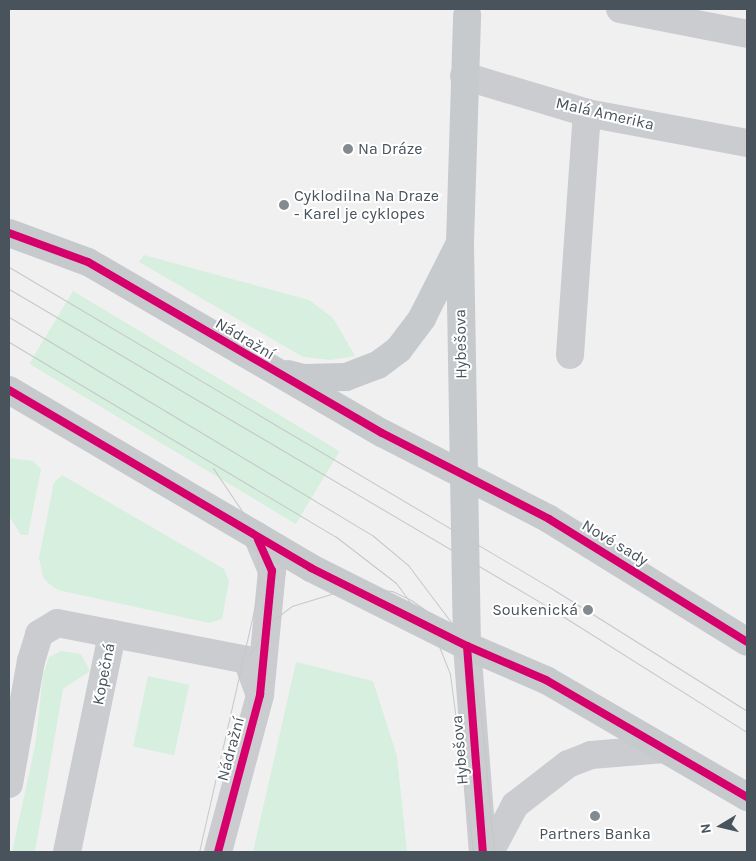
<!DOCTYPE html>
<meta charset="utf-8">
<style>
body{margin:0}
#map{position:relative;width:756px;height:861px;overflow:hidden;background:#f1f0f0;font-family:Karla,sans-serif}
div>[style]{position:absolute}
.green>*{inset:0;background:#d6efde;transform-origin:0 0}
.minor>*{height:28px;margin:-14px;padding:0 14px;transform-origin:14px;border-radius:14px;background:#cacccf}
.major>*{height:28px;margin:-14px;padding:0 14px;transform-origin:14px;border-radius:14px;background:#c6cacd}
.tram>*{height:1px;margin:-0.5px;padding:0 0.5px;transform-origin:0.5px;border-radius:0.5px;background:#c5c7c9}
.cycleway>*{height:8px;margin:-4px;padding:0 4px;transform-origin:4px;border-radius:4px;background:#d6006c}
.dots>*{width:14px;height:14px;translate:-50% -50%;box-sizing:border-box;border:2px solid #fff;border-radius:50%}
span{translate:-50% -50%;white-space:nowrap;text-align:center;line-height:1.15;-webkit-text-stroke:4px #fff;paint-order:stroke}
.street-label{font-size:16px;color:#48535c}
.poi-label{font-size:16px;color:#48535c}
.left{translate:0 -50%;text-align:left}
.right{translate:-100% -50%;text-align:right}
.frame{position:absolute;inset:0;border:10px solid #48535c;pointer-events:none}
.north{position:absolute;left:696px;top:801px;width:50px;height:50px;-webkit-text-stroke:4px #fff;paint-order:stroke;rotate:261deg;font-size:14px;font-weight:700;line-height:20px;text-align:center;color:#48535c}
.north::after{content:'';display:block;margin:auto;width:18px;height:22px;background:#48535c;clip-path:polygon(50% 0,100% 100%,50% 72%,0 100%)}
</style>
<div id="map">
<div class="green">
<i style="clip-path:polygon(144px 255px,309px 300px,333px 318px,355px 356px,331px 360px,303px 357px,139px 262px)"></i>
<i style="left:73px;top:291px;width:311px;height:85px;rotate:31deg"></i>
<i style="clip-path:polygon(9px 458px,33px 461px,41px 469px,28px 535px,21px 535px,9px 516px)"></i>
<i style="clip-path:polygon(62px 475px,224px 569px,229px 581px,222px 619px,209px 623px,58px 590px,49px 584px,43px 577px,39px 558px,54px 482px)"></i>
<i style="clip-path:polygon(61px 651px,81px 654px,90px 671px,63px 689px,35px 852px,12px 852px,35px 746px,43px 675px,49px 657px)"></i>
<i style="clip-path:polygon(296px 662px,373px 681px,397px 756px,407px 852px,253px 852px)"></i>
<i style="left:148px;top:676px;width:42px;height:72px;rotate:12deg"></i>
</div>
<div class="minor">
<i style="left:620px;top:9px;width:129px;rotate:11.1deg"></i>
<i style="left:464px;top:76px;width:128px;rotate:16.7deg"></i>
<i style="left:587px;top:113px;width:163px;rotate:10.6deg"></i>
<i style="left:570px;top:355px;width:243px;rotate:-86deg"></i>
<i style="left:467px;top:646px;width:207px;rotate:85.6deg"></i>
<i style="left:9px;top:784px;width:125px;rotate:-79.9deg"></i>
<i style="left:31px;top:661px;width:28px;rotate:-73deg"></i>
<i style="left:39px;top:634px;width:21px;rotate:-31deg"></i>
<i style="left:57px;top:623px;width:194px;rotate:11deg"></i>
<i style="left:247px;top:660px;width:37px;rotate:70deg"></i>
<i style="left:67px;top:852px;width:223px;rotate:-78.3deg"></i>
<i style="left:218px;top:852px;width:163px;rotate:-75deg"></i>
<i style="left:260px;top:695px;width:125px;rotate:-84.5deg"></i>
<i style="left:272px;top:571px;width:38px;rotate:-113deg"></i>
<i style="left:490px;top:852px;width:53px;rotate:-62deg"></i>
<i style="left:515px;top:805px;width:67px;rotate:-37.7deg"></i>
<i style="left:568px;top:764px;width:25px;rotate:-21deg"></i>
<i style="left:591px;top:755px;width:74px;rotate:-4.6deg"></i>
</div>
<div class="major">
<i style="left:9px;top:233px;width:84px;rotate:20.2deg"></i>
<i style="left:88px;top:262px;width:340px;rotate:30.2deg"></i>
<i style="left:382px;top:433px;width:188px;rotate:27.2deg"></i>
<i style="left:549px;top:519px;width:233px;rotate:31.8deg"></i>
<i style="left:288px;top:374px;width:16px;rotate:15deg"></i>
<i style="left:303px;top:378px;width:43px;rotate:-1.3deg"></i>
<i style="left:346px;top:377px;width:34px;rotate:-21deg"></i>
<i style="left:378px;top:365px;width:26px;rotate:-37deg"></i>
<i style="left:399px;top:349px;width:39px;rotate:-53deg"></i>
<i style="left:422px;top:318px;width:80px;rotate:-63.1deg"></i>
<i style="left:9px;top:390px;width:351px;rotate:30.5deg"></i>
<i style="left:311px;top:568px;width:174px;rotate:26.6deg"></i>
<i style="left:467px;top:646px;width:86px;rotate:23.3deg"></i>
<i style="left:546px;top:680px;width:233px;rotate:30.2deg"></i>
<i style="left:467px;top:646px;width:404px;rotate:-91deg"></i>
<i style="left:460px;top:242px;width:227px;rotate:-88.2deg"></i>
</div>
<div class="tram">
<i style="left:9px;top:267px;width:630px;rotate:30.64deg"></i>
<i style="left:551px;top:588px;width:231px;rotate:32.1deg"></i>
<i style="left:9px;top:289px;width:622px;rotate:30.52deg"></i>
<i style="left:545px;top:605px;width:239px;rotate:32.2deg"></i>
<i style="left:9px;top:317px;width:423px;rotate:31deg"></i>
<i style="left:372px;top:535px;width:47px;rotate:39.8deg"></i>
<i style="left:408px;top:565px;width:76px;rotate:53deg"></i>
<i style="left:454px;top:626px;width:45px;rotate:69.1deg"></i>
<i style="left:470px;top:668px;width:47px;rotate:76.6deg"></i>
<i style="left:481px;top:714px;width:139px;rotate:84.6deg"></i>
<i style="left:9px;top:342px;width:379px;rotate:30.8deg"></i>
<i style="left:335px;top:536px;width:77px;rotate:37.6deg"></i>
<i style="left:396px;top:583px;width:66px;rotate:53.7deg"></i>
<i style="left:435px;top:636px;width:41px;rotate:68.5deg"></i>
<i style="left:450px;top:674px;width:179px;rotate:82.6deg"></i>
<i style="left:249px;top:656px;width:42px;rotate:-56.7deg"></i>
<i style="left:272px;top:621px;width:25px;rotate:-37deg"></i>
<i style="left:292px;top:606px;width:61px;rotate:-17.2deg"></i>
<i style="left:350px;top:588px;width:42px;rotate:4.1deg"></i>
<i style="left:392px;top:591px;width:21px;rotate:25deg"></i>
<i style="left:411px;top:600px;width:24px;rotate:35deg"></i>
<i style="left:431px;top:614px;width:37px;rotate:49deg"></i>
<i style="left:199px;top:852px;width:272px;rotate:-77.2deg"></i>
<i style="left:259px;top:587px;width:36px;rotate:-93deg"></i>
<i style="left:257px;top:551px;width:36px;rotate:-108deg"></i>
<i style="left:246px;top:517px;width:59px;rotate:-124deg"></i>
</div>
<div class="cycleway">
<i style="left:9px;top:233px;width:84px;rotate:20.2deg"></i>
<i style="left:88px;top:262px;width:340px;rotate:30.2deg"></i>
<i style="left:382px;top:433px;width:188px;rotate:27.2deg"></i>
<i style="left:549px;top:519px;width:233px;rotate:31.8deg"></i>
<i style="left:9px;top:390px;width:351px;rotate:30.5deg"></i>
<i style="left:311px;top:568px;width:174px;rotate:26.6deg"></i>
<i style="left:467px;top:646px;width:86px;rotate:23.3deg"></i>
<i style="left:546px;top:680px;width:233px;rotate:30.2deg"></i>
<i style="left:467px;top:646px;width:207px;rotate:85.6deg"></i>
<i style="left:218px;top:852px;width:163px;rotate:-75deg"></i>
<i style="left:260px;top:695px;width:125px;rotate:-84.5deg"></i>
<i style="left:272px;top:571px;width:35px;rotate:-114deg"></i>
</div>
<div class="dots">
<i style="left:348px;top:149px;background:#838a90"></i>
<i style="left:284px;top:205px;background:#838a90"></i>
<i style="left:588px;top:610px;background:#838a90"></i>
<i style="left:595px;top:816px;background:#838a90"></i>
</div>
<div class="street-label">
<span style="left:605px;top:114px;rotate:13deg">Malá Amerika</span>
<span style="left:245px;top:339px;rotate:31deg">Nádražní</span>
<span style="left:461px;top:344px;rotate:-91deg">Hybešova</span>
<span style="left:615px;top:543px;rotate:31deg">Nové sady</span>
<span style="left:104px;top:674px;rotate:-79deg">Kopečná</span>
<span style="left:231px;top:749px;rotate:-75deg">Nádražní</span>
<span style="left:460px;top:750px;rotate:-95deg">Hybešova</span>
</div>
<div class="poi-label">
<span class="left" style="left:358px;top:149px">Na Dráze</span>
<span class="left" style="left:294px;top:205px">Cyklodilna Na Draze<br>- Karel je cyklopes</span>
<span class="right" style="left:578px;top:610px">Soukenická</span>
<span style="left:595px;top:834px">Partners Banka</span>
</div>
<div class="frame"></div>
<div class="north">N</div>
</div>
